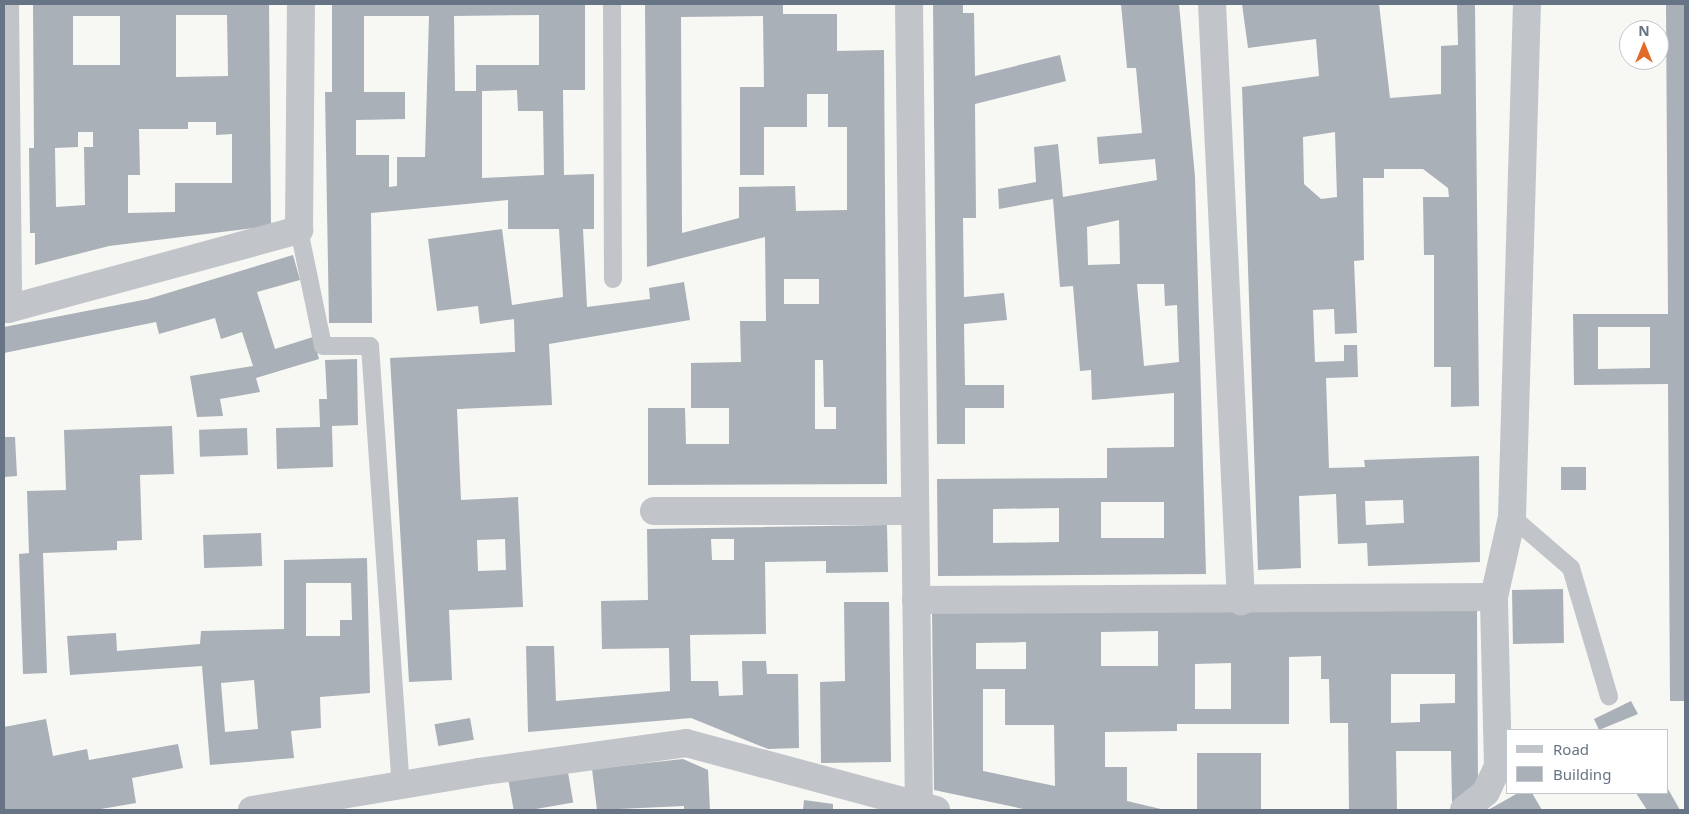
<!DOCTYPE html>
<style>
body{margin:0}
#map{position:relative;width:1689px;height:814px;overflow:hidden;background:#f7f7f4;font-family:"Noto Sans",sans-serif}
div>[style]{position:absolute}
.building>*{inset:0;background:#aab0b7;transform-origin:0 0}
.lane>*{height:18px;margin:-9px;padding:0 9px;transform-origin:9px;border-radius:9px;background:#c1c4c8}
.street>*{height:28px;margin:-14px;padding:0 14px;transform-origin:14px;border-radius:14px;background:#c1c4c8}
span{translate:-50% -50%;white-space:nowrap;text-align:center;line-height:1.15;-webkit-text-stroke:5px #fff;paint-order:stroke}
.frame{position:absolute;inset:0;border:5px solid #677485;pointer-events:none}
.legend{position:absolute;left:1506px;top:729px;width:162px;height:65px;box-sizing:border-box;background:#fff;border:1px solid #c2c7ce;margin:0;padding:6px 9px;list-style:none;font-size:15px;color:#677485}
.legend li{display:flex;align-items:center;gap:10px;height:25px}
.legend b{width:25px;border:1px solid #c2c7ce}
.north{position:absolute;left:1619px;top:20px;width:50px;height:50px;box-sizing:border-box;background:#fff;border:1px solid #c2c7ce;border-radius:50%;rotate:0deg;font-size:14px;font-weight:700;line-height:20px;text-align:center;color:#677485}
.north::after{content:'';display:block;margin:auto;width:18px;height:22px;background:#e26b2a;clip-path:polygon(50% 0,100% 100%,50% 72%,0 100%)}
</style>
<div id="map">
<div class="building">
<i style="clip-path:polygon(evenodd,33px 4px,269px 4px,271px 226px,109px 246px,35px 265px,35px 233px,30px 233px,29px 148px,34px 148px,33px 4px,176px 15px,227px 15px,228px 76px,176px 77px,176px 15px,33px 4px,73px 16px,120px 16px,120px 65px,73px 65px,73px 16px,33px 4px,188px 122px,216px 122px,216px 135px,232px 134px,232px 183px,175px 183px,175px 212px,128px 213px,128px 175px,140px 175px,139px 129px,188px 129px,188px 122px,33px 4px,78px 132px,93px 132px,93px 147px,84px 147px,85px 205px,56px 207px,55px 148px,78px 147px,78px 132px)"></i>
<i style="clip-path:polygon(evenodd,332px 4px,585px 4px,585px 90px,563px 90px,564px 175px,594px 174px,594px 229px,583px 229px,587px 307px,650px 299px,649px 288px,684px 282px,690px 320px,549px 344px,552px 405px,457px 409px,461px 500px,518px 497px,523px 607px,449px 610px,452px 680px,409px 682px,390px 358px,515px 352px,514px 319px,480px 324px,478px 306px,437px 311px,428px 239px,502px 229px,512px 305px,563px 297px,559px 229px,508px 229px,508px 200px,371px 213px,372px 323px,329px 323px,325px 92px,332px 92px,332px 4px,539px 15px,539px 65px,476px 65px,476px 91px,455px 91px,454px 16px,539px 15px,332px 4px,364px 16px,429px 16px,425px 157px,397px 157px,397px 186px,389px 187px,389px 155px,356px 155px,356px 120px,405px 119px,405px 92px,364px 92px,364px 16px,332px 4px,517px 90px,518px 111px,543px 111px,544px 175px,482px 178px,482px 91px,517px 90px,332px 4px,505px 539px,506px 570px,478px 571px,477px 540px,505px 539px)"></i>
<i style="clip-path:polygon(evenodd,645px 4px,783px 4px,783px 14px,837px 14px,837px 51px,884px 50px,887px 484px,648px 485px,648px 408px,685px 408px,686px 444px,729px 444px,729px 408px,691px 408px,691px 363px,741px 362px,740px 321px,766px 321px,765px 237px,647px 267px,645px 4px,763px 16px,764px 87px,740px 87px,740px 175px,764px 175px,764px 127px,807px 127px,807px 94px,828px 94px,828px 127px,847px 127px,847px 210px,796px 211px,795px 186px,739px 187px,739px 218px,682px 233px,681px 17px,763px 16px,645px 4px,784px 279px,819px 279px,819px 304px,784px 304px,784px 279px,645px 4px,815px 360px,823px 360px,824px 407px,836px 407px,836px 429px,815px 429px,815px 360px)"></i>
<i style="clip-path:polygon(933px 4px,963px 4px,963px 13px,974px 13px,975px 76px,1060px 55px,1066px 81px,975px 104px,976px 218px,963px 218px,964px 297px,1004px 293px,1007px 320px,964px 324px,965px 385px,1004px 385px,1004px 408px,965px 408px,965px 444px,937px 444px)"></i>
<i style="clip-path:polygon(evenodd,1121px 4px,1179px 4px,1195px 177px,1206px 574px,938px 576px,937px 479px,1107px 478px,1107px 448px,1174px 447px,1174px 393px,1092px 400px,1091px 370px,1080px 371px,1073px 286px,1060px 287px,1053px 199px,999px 209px,998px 189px,1036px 182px,1034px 147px,1058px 144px,1063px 197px,1157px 180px,1155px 159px,1099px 164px,1097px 137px,1142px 133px,1136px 68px,1127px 68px,1121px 4px,1119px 220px,1120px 264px,1088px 265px,1087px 227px,1119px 220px,1121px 4px,1137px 284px,1164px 284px,1165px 306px,1177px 305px,1179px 362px,1144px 366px,1137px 284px,1121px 4px,1101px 502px,1164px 502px,1164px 538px,1101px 538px,1101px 502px,1121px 4px,1059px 508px,1059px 542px,993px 543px,993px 509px,1059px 508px)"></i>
<i style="clip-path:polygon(evenodd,1242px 4px,1379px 4px,1390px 98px,1441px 94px,1441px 46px,1458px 45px,1457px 4px,1475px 4px,1479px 406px,1451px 407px,1451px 367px,1434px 367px,1434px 255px,1424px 255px,1423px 197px,1449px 197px,1448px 188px,1423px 169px,1384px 169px,1384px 178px,1363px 178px,1364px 260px,1354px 261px,1357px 333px,1335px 334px,1334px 309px,1313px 310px,1315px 362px,1344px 361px,1344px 345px,1357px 345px,1358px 377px,1326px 378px,1329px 468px,1365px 467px,1364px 460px,1479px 456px,1480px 562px,1368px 566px,1367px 543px,1338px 544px,1336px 494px,1299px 496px,1301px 568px,1258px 570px,1242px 87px,1319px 76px,1316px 39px,1248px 48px,1242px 4px,1335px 132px,1337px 197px,1321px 199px,1304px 184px,1303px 137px,1335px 132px,1242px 4px,1403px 500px,1404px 523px,1366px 525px,1365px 501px,1403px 500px)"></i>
<i style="clip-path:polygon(evenodd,1666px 4px,1685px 4px,1685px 701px,1670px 701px,1668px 384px,1574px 385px,1573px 314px,1668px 314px,1666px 4px,1598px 327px,1650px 327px,1650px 368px,1598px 369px,1598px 327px)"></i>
<i style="clip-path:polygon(293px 255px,300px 280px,257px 292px,275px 349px,313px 337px,319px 359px,256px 378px,260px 392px,220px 399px,223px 416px,197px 417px,190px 376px,253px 366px,242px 332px,221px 339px,215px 318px,159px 334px,156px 322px,4px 353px,4px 327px,148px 299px)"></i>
<i style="clip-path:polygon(357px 359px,358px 425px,332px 426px,333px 467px,277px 469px,276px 428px,320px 427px,319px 399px,327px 399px,325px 360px)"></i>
<i style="clip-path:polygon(172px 426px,174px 474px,140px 475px,142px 540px,117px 541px,117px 550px,43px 553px,47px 673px,23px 674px,19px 554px,29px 553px,27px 491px,66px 490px,64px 430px)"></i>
<i style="left:247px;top:428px;width:27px;height:48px;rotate:88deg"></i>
<i style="clip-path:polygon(4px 437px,15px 437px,17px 476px,4px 477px)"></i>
<i style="left:1561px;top:467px;width:25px;height:23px"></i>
<i style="clip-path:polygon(evenodd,887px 525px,888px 572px,826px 573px,826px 561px,765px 562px,766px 634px,690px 635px,691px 681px,718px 681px,719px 696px,743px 695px,742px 661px,766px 661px,767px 674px,798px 674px,799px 748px,768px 749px,691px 718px,528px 732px,526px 646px,554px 646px,556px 701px,670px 691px,669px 648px,602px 649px,601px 601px,648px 600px,647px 529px,887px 525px,711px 539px,734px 539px,734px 560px,712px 560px,711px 539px)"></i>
<i style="left:261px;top:533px;width:33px;height:58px;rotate:88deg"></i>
<i style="clip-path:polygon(evenodd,367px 558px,370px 693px,320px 697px,321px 728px,291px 731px,294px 758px,210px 765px,202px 666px,70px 675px,67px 636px,116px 633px,117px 651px,200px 644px,201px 631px,284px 629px,284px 560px,367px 558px,306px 583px,351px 583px,352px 620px,340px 620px,340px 636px,306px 636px,306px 583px,367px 558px,254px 680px,258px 729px,225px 732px,221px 683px,254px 680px)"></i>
<i style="left:1563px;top:589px;width:54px;height:51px;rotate:89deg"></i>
<i style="clip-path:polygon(844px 602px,889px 602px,891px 762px,821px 763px,820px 682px,845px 681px)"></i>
<i style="clip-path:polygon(evenodd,1477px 609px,1478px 787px,1452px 802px,1451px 751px,1396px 751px,1397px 810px,1349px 810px,1348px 723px,1330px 723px,1329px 679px,1321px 679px,1321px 656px,1289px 657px,1289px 724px,1177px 724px,1177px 731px,1105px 732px,1105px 767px,1127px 767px,1127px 801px,1165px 810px,1028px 810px,934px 790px,932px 612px,1477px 609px,1158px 631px,1158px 666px,1101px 666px,1101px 632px,1158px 631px,1477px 609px,1026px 642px,1026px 669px,976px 669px,976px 643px,1026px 642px,1477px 609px,1231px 663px,1231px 709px,1195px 709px,1195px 664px,1231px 663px,1477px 609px,1391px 674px,1455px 674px,1455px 703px,1420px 704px,1420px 722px,1391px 723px,1391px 674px,1477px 609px,983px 689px,1005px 689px,1005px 725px,1054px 725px,1055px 786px,983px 771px,983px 689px)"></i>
<i style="clip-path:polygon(1631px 701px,1638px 714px,1599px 730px,1594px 719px)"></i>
<i style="left:470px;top:718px;width:22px;height:36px;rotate:80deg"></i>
<i style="clip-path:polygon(46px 719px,53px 756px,87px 749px,89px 760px,178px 744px,183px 768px,132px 778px,136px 803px,95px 810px,4px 810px,4px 727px)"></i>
<i style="left:1197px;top:753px;width:64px;height:57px"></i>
<i style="clip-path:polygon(683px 759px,708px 770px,710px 810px,684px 810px,684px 806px,597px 810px,592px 769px)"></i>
<i style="left:567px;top:767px;width:36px;height:60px;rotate:80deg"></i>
<i style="clip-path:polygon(1668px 789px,1680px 810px,1647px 810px,1636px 793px)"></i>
<i style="clip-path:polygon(1518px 793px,1532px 793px,1542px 810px,1488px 810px)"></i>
<i style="clip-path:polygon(804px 800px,833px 804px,833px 810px,803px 810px)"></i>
</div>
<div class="lane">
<i style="left:612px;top:4px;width:275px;rotate:89.8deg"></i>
<i style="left:299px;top:230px;width:118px;rotate:78.3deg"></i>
<i style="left:323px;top:346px;width:47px"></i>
<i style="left:370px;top:346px;width:439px;rotate:86deg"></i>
<i style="left:1512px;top:517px;width:78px;rotate:40.8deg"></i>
<i style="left:1571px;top:568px;width:134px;rotate:73.5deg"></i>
</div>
<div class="street">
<i style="left:5px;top:4px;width:305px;rotate:89.4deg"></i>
<i style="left:8px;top:309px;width:302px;rotate:-15.2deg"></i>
<i style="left:299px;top:230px;width:226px;rotate:-89.5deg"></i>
<i style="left:909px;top:4px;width:802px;rotate:89.29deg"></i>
<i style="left:1212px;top:4px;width:598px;rotate:87.22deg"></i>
<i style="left:654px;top:511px;width:261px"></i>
<i style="left:916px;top:600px;width:578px;rotate:-0.3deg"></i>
<i style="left:252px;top:810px;width:229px;rotate:-9.5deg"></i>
<i style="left:478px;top:772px;width:210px;rotate:-7.9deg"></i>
<i style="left:686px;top:743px;width:259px;rotate:15deg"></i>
<i style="left:1464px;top:810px;width:28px;rotate:-39deg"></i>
<i style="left:1486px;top:792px;width:29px;rotate:-65deg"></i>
<i style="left:1498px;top:766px;width:169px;rotate:-91.4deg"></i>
<i style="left:1494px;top:597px;width:82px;rotate:-77.3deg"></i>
<i style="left:1512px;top:517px;width:513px;rotate:-88.33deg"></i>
</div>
<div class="frame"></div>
<ul class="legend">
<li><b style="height:6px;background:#c1c4c8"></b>Road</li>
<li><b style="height:14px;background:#aab0b7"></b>Building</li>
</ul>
<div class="north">N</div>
</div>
